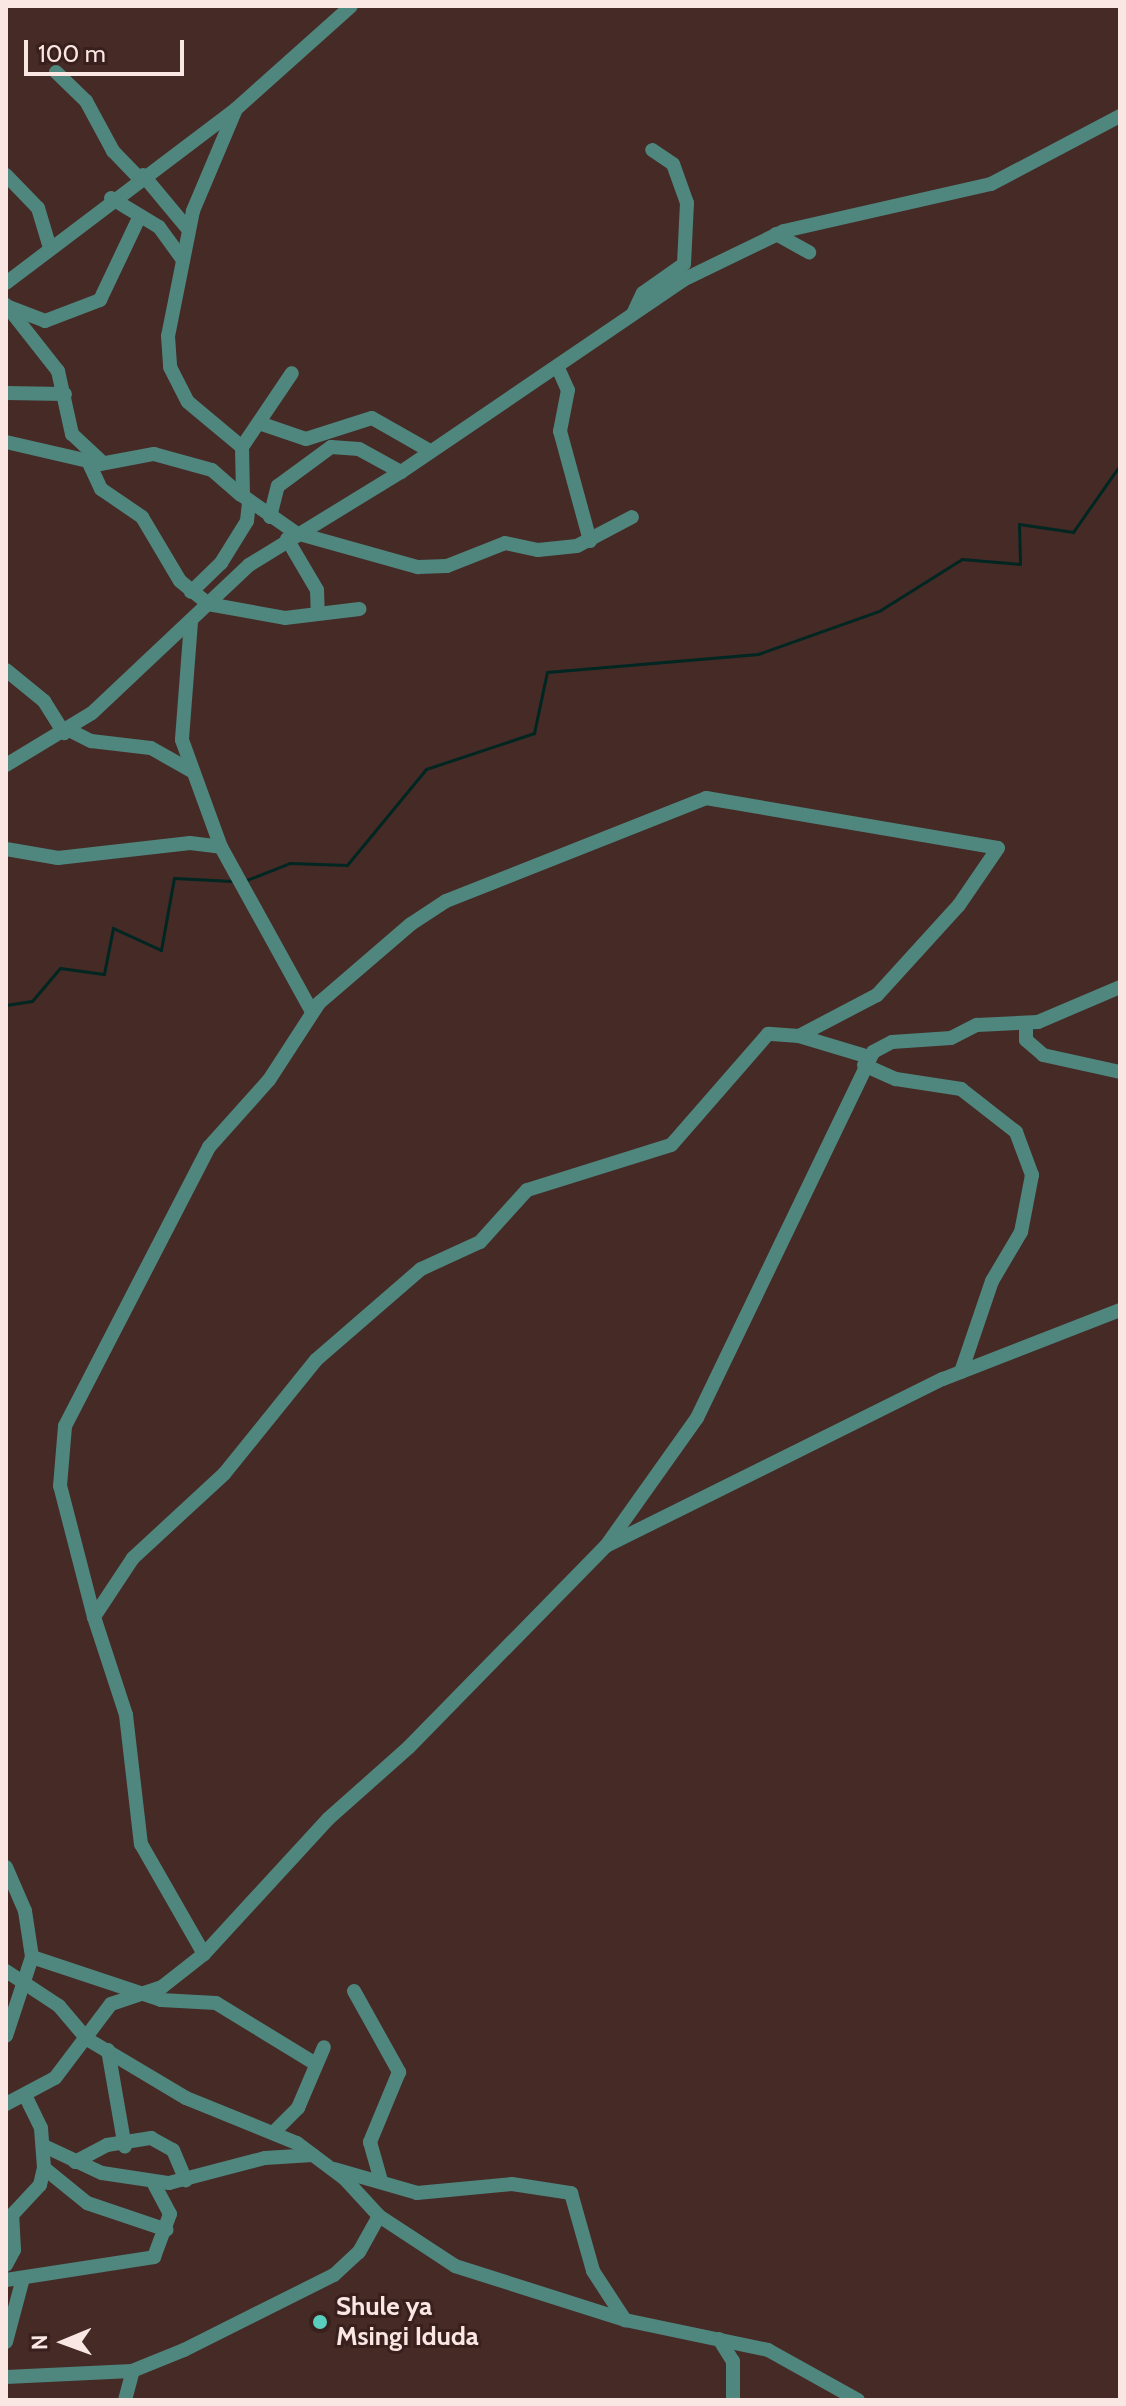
<!DOCTYPE html>
<style>
body{margin:0}
#map{position:relative;width:1126px;height:2406px;overflow:hidden;background:#452a26;font-family:Cabin,sans-serif}
div>[style]{position:absolute}
.stream>*{height:3px;margin:-1.5px;padding:0 1.5px;transform-origin:1.5px;border-radius:1.5px;background:#002622}
.minor>*{height:14px;margin:-7px;padding:0 7px;transform-origin:7px;border-radius:7px;background:#4f867e}
.dots>*{width:22px;height:22px;translate:-50% -50%;box-sizing:border-box;border:4px solid #3a201d;border-radius:50%}
span{translate:-50% -50%;white-space:nowrap;text-align:center;line-height:1.15;-webkit-text-stroke:6px #3a201d;paint-order:stroke}
.poi-label{font-size:26px;color:#fae7e4;font-weight:700}
.left{translate:0 -50%;text-align:left}
.frame{position:absolute;inset:0;border:8px solid #fae7e4;pointer-events:none}
.north{position:absolute;left:24px;top:2302px;width:80px;height:80px;-webkit-text-stroke:6px #3a201d;paint-order:stroke;rotate:269deg;font-size:22px;font-weight:700;line-height:32px;text-align:center;color:#fae7e4}
.north::after{content:'';display:block;margin:auto;width:28px;height:36px;background:#fae7e4;clip-path:polygon(50% 0,100% 100%,50% 72%,0 100%)}
.scale{position:absolute;left:24px;top:40px;width:160px;height:36px;box-sizing:border-box;border:4px solid #fae7e4;border-top:0;padding-left:10px;font-size:24px;line-height:28px;white-space:nowrap;color:#fae7e4;-webkit-text-stroke:6px #3a201d;paint-order:stroke}
</style>
<div id="map">
<div class="stream">
<i style="left:244px;top:881px;width:49px;rotate:-21.4deg"></i>
<i style="left:290px;top:863px;width:57px;rotate:2deg"></i>
<i style="left:347px;top:865px;width:124px;rotate:-50.5deg"></i>
<i style="left:426px;top:769px;width:114px;rotate:-18.4deg"></i>
<i style="left:534px;top:733px;width:62px;rotate:-78deg"></i>
<i style="left:547px;top:672px;width:212px;rotate:-4.9deg"></i>
<i style="left:758px;top:654px;width:128px;rotate:-19.6deg"></i>
<i style="left:879px;top:611px;width:98px;rotate:-32.1deg"></i>
<i style="left:962px;top:559px;width:58px;rotate:4.9deg"></i>
<i style="left:1020px;top:564px;width:40px;rotate:-91.4deg"></i>
<i style="left:1019px;top:524px;width:55px;rotate:8.4deg"></i>
<i style="left:1073px;top:532px;width:82px;rotate:-55deg"></i>
<i style="left:6px;top:1005px;width:26px;rotate:-9deg"></i>
<i style="left:32px;top:1001px;width:43px;rotate:-49.7deg"></i>
<i style="left:60px;top:968px;width:44px;rotate:7.8deg"></i>
<i style="left:104px;top:974px;width:47px;rotate:-78.9deg"></i>
<i style="left:113px;top:928px;width:53px;rotate:24.6deg"></i>
<i style="left:161px;top:950px;width:73px;rotate:-79.8deg"></i>
<i style="left:174px;top:878px;width:58px;rotate:3deg"></i>
</div>
<div class="minor">
<i style="left:56px;top:72px;width:42px;rotate:44deg"></i>
<i style="left:86px;top:101px;width:57px;rotate:61.6deg"></i>
<i style="left:113px;top:151px;width:37px;rotate:46deg"></i>
<i style="left:236px;top:109px;width:111px;rotate:112.9deg"></i>
<i style="left:193px;top:211px;width:127px;rotate:101.3deg"></i>
<i style="left:168px;top:336px;width:31px;rotate:86deg"></i>
<i style="left:170px;top:367px;width:39px;rotate:63deg"></i>
<i style="left:188px;top:402px;width:70px;rotate:39.8deg"></i>
<i style="left:242px;top:447px;width:49px;rotate:88.8deg"></i>
<i style="left:243px;top:496px;width:65px;rotate:34.9deg"></i>
<i style="left:296px;top:533px;width:127px;rotate:15.6deg"></i>
<i style="left:418px;top:567px;width:29px;rotate:-2deg"></i>
<i style="left:447px;top:566px;width:62px;rotate:-21.6deg"></i>
<i style="left:505px;top:543px;width:34px;rotate:12deg"></i>
<i style="left:538px;top:550px;width:39px;rotate:-6deg"></i>
<i style="left:577px;top:546px;width:62px;rotate:-27.8deg"></i>
<i style="left:6px;top:175px;width:46px;rotate:45.9deg"></i>
<i style="left:38px;top:208px;width:42px;rotate:73.3deg"></i>
<i style="left:143px;top:175px;width:70px;rotate:50.2deg"></i>
<i style="left:111px;top:198px;width:56px;rotate:31.1deg"></i>
<i style="left:159px;top:227px;width:41px;rotate:54deg"></i>
<i style="left:776px;top:234px;width:38px;rotate:29deg"></i>
<i style="left:6px;top:283px;width:288px;rotate:-37.1deg"></i>
<i style="left:236px;top:109px;width:154px;rotate:-41.8deg"></i>
<i style="left:6px;top:305px;width:84px;rotate:51.8deg"></i>
<i style="left:58px;top:371px;width:65px;rotate:77.5deg"></i>
<i style="left:72px;top:434px;width:40px;rotate:43deg"></i>
<i style="left:9px;top:307px;width:39px;rotate:21deg"></i>
<i style="left:45px;top:321px;width:59px;rotate:-20.9deg"></i>
<i style="left:100px;top:300px;width:91px;rotate:-64.6deg"></i>
<i style="left:633px;top:314px;width:23px;rotate:-65deg"></i>
<i style="left:643px;top:293px;width:50px;rotate:-35.3deg"></i>
<i style="left:684px;top:264px;width:61px;rotate:-87.2deg"></i>
<i style="left:687px;top:203px;width:41px;rotate:-109.7deg"></i>
<i style="left:673px;top:164px;width:25px;rotate:-146deg"></i>
<i style="left:558px;top:368px;width:24px;rotate:66deg"></i>
<i style="left:568px;top:390px;width:42px;rotate:101deg"></i>
<i style="left:560px;top:431px;width:114px;rotate:74.7deg"></i>
<i style="left:6px;top:393px;width:59px;rotate:1deg"></i>
<i style="left:262px;top:424px;width:46px;rotate:18.8deg"></i>
<i style="left:306px;top:439px;width:69px;rotate:-17.7deg"></i>
<i style="left:372px;top:418px;width:67px;rotate:29.6deg"></i>
<i style="left:6px;top:442px;width:84px;rotate:13deg"></i>
<i style="left:88px;top:461px;width:31px;rotate:65deg"></i>
<i style="left:101px;top:489px;width:50px;rotate:34.3deg"></i>
<i style="left:142px;top:517px;width:74px;rotate:59.3deg"></i>
<i style="left:180px;top:581px;width:36px;rotate:39deg"></i>
<i style="left:208px;top:604px;width:78px;rotate:10.3deg"></i>
<i style="left:285px;top:618px;width:75px;rotate:-6.9deg"></i>
<i style="left:242px;top:447px;width:89px;rotate:-56deg"></i>
<i style="left:95px;top:465px;width:60px;rotate:-10.6deg"></i>
<i style="left:154px;top:454px;width:60px;rotate:15.4deg"></i>
<i style="left:212px;top:470px;width:38px;rotate:41deg"></i>
<i style="left:270px;top:517px;width:32px;rotate:-76deg"></i>
<i style="left:278px;top:486px;width:66px;rotate:-36.3deg"></i>
<i style="left:331px;top:447px;width:28px;rotate:4deg"></i>
<i style="left:359px;top:449px;width:48px;rotate:28.7deg"></i>
<i style="left:287px;top:539px;width:59px;rotate:59.5deg"></i>
<i style="left:317px;top:590px;width:23px;rotate:88deg"></i>
<i style="left:191px;top:592px;width:42px;rotate:-44deg"></i>
<i style="left:221px;top:563px;width:49px;rotate:-58.2deg"></i>
<i style="left:247px;top:521px;width:19px;rotate:-84deg"></i>
<i style="left:191px;top:622px;width:118px;rotate:94.4deg"></i>
<i style="left:182px;top:740px;width:114px;rotate:70deg"></i>
<i style="left:6px;top:670px;width:49px;rotate:39.2deg"></i>
<i style="left:44px;top:701px;width:38px;rotate:58deg"></i>
<i style="left:69px;top:730px;width:25px;rotate:27deg"></i>
<i style="left:91px;top:741px;width:60px;rotate:6.7deg"></i>
<i style="left:151px;top:748px;width:45px;rotate:29.4deg"></i>
<i style="left:6px;top:765px;width:100px;rotate:-31.2deg"></i>
<i style="left:92px;top:713px;width:216px;rotate:-43.3deg"></i>
<i style="left:249px;top:565px;width:178px;rotate:-31.5deg"></i>
<i style="left:401px;top:472px;width:341px;rotate:-34.2deg"></i>
<i style="left:683px;top:280px;width:112px;rotate:-25.9deg"></i>
<i style="left:784px;top:231px;width:212px;rotate:-12.8deg"></i>
<i style="left:991px;top:184px;width:146px;rotate:-27.8deg"></i>
<i style="left:6px;top:849px;width:53px;rotate:9.8deg"></i>
<i style="left:58px;top:858px;width:133px;rotate:-6.5deg"></i>
<i style="left:190px;top:843px;width:31px;rotate:7deg"></i>
<i style="left:221px;top:847px;width:188px;rotate:61.1deg"></i>
<i style="left:1026px;top:1024px;width:16px;rotate:90deg"></i>
<i style="left:1026px;top:1040px;width:23px;rotate:41deg"></i>
<i style="left:1043px;top:1055px;width:79px;rotate:12.4deg"></i>
<i style="left:799px;top:1036px;width:73px;rotate:16.7deg"></i>
<i style="left:864px;top:1065px;width:35px;rotate:24deg"></i>
<i style="left:896px;top:1079px;width:66px;rotate:8.7deg"></i>
<i style="left:961px;top:1089px;width:70px;rotate:38deg"></i>
<i style="left:1016px;top:1132px;width:46px;rotate:69.6deg"></i>
<i style="left:1032px;top:1175px;width:58px;rotate:100.9deg"></i>
<i style="left:1021px;top:1232px;width:57px;rotate:120.6deg"></i>
<i style="left:992px;top:1281px;width:96px;rotate:108.8deg"></i>
<i style="left:606px;top:1546px;width:157px;rotate:-54.6deg"></i>
<i style="left:697px;top:1418px;width:406px;rotate:-64.3deg"></i>
<i style="left:873px;top:1052px;width:21px;rotate:-28deg"></i>
<i style="left:892px;top:1042px;width:59px;rotate:-3.9deg"></i>
<i style="left:951px;top:1038px;width:29px;rotate:-27deg"></i>
<i style="left:977px;top:1025px;width:61px;rotate:-2.8deg"></i>
<i style="left:1038px;top:1022px;width:89px;rotate:-23.1deg"></i>
<i style="left:94px;top:1617px;width:135px;rotate:-104.5deg"></i>
<i style="left:60px;top:1486px;width:60px;rotate:-85.2deg"></i>
<i style="left:65px;top:1426px;width:314px;rotate:-62.7deg"></i>
<i style="left:209px;top:1147px;width:90px;rotate:-48.2deg"></i>
<i style="left:269px;top:1080px;width:92px;rotate:-57deg"></i>
<i style="left:319px;top:1003px;width:121px;rotate:-40.7deg"></i>
<i style="left:411px;top:924px;width:42px;rotate:-33.3deg"></i>
<i style="left:446px;top:901px;width:280px;rotate:-21.6deg"></i>
<i style="left:706px;top:798px;width:296px;rotate:9.7deg"></i>
<i style="left:998px;top:848px;width:69px;rotate:124.4deg"></i>
<i style="left:959px;top:905px;width:122px;rotate:132.3deg"></i>
<i style="left:877px;top:995px;width:88px;rotate:152.3deg"></i>
<i style="left:799px;top:1036px;width:31px;rotate:-176deg"></i>
<i style="left:768px;top:1034px;width:147px;rotate:131.1deg"></i>
<i style="left:671px;top:1145px;width:151px;rotate:162.6deg"></i>
<i style="left:527px;top:1190px;width:70px;rotate:132.1deg"></i>
<i style="left:480px;top:1242px;width:65px;rotate:155.4deg"></i>
<i style="left:421px;top:1269px;width:139px;rotate:139.1deg"></i>
<i style="left:316px;top:1360px;width:146px;rotate:128.9deg"></i>
<i style="left:224px;top:1474px;width:124px;rotate:137.3deg"></i>
<i style="left:133px;top:1558px;width:71px;rotate:123.5deg"></i>
<i style="left:94px;top:1617px;width:103px;rotate:71.9deg"></i>
<i style="left:126px;top:1715px;width:130px;rotate:83.4deg"></i>
<i style="left:141px;top:1844px;width:127px;rotate:60.2deg"></i>
<i style="left:6px;top:1867px;width:48px;rotate:66.6deg"></i>
<i style="left:25px;top:1911px;width:47px;rotate:81.3deg"></i>
<i style="left:32px;top:1957px;width:83px;rotate:108.2deg"></i>
<i style="left:32px;top:1957px;width:136px;rotate:18.4deg"></i>
<i style="left:161px;top:2000px;width:55px;rotate:3.1deg"></i>
<i style="left:216px;top:2003px;width:117px;rotate:31.4deg"></i>
<i style="left:6px;top:1971px;width:64px;rotate:33.4deg"></i>
<i style="left:59px;top:2006px;width:43px;rotate:49.7deg"></i>
<i style="left:87px;top:2039px;width:115px;rotate:30.8deg"></i>
<i style="left:186px;top:2098px;width:120px;rotate:22.1deg"></i>
<i style="left:297px;top:2143px;width:60px;rotate:36.9deg"></i>
<i style="left:345px;top:2179px;width:50px;rotate:47.4deg"></i>
<i style="left:379px;top:2216px;width:91px;rotate:33.3deg"></i>
<i style="left:455px;top:2266px;width:178px;rotate:17.6deg"></i>
<i style="left:625px;top:2320px;width:146px;rotate:11.8deg"></i>
<i style="left:768px;top:2350px;width:103px;rotate:29.1deg"></i>
<i style="left:354px;top:1991px;width:93px;rotate:60.9deg"></i>
<i style="left:399px;top:2072px;width:76px;rotate:112.5deg"></i>
<i style="left:370px;top:2142px;width:41px;rotate:74.2deg"></i>
<i style="left:108px;top:2050px;width:98px;rotate:80.1deg"></i>
<i style="left:6px;top:2104px;width:55px;rotate:-28deg"></i>
<i style="left:55px;top:2078px;width:93px;rotate:-52.9deg"></i>
<i style="left:111px;top:2004px;width:54px;rotate:-18.4deg"></i>
<i style="left:162px;top:1987px;width:53px;rotate:-38.2deg"></i>
<i style="left:204px;top:1954px;width:183px;rotate:-47.4deg"></i>
<i style="left:328px;top:1819px;width:108px;rotate:-41.6deg"></i>
<i style="left:409px;top:1747px;width:281px;rotate:-45.6deg"></i>
<i style="left:606px;top:1546px;width:376px;rotate:-26.4deg"></i>
<i style="left:943px;top:1379px;width:190px;rotate:-21.3deg"></i>
<i style="left:275px;top:2131px;width:33px;rotate:-45deg"></i>
<i style="left:298px;top:2108px;width:66px;rotate:-66.9deg"></i>
<i style="left:44px;top:2146px;width:64px;rotate:25deg"></i>
<i style="left:102px;top:2173px;width:68px;rotate:8.5deg"></i>
<i style="left:169px;top:2183px;width:99px;rotate:-14.6deg"></i>
<i style="left:265px;top:2158px;width:48px;rotate:-3.6deg"></i>
<i style="left:75px;top:2162px;width:36px;rotate:-28deg"></i>
<i style="left:107px;top:2145px;width:45px;rotate:-9deg"></i>
<i style="left:151px;top:2138px;width:25px;rotate:29deg"></i>
<i style="left:173px;top:2150px;width:33px;rotate:67deg"></i>
<i style="left:44px;top:2168px;width:55px;rotate:39.1deg"></i>
<i style="left:87px;top:2203px;width:84px;rotate:18.6deg"></i>
<i style="left:334px;top:2169px;width:86px;rotate:16.1deg"></i>
<i style="left:417px;top:2193px;width:95px;rotate:-5.4deg"></i>
<i style="left:512px;top:2184px;width:60px;rotate:8.7deg"></i>
<i style="left:571px;top:2193px;width:81px;rotate:74.2deg"></i>
<i style="left:593px;top:2271px;width:59px;rotate:56.9deg"></i>
<i style="left:6px;top:2265px;width:17px;rotate:-62deg"></i>
<i style="left:14px;top:2250px;width:35px;rotate:-93deg"></i>
<i style="left:12px;top:2215px;width:41px;rotate:-47deg"></i>
<i style="left:40px;top:2185px;width:17px;rotate:-77deg"></i>
<i style="left:44px;top:2168px;width:40px;rotate:-94.3deg"></i>
<i style="left:41px;top:2128px;width:34px;rotate:-116deg"></i>
<i style="left:6px;top:2280px;width:150px;rotate:-8.8deg"></i>
<i style="left:154px;top:2257px;width:46px;rotate:-69.6deg"></i>
<i style="left:170px;top:2214px;width:36px;rotate:-118deg"></i>
<i style="left:719px;top:2339px;width:26px;rotate:58deg"></i>
<i style="left:733px;top:2361px;width:39px;rotate:90deg"></i>
<i style="left:6px;top:2342px;width:66px;rotate:-75.1deg"></i>
<i style="left:6px;top:2377px;width:126px;rotate:-2.7deg"></i>
<i style="left:132px;top:2371px;width:56px;rotate:-22deg"></i>
<i style="left:184px;top:2350px;width:168px;rotate:-26.6deg"></i>
<i style="left:334px;top:2275px;width:34px;rotate:-43deg"></i>
<i style="left:359px;top:2252px;width:41px;rotate:-60.9deg"></i>
<i style="left:125px;top:2400px;width:28px;rotate:-75deg"></i>
</div>
<div class="dots">
<i style="left:320px;top:2322px;background:#59cebf"></i>
</div>
<div class="poi-label">
<span class="left" style="left:336px;top:2322px">Shule ya<br>Msingi Iduda</span>
</div>
<div class="frame"></div>
<div class="north">N</div>
<div class="scale">100 m</div>
</div>
